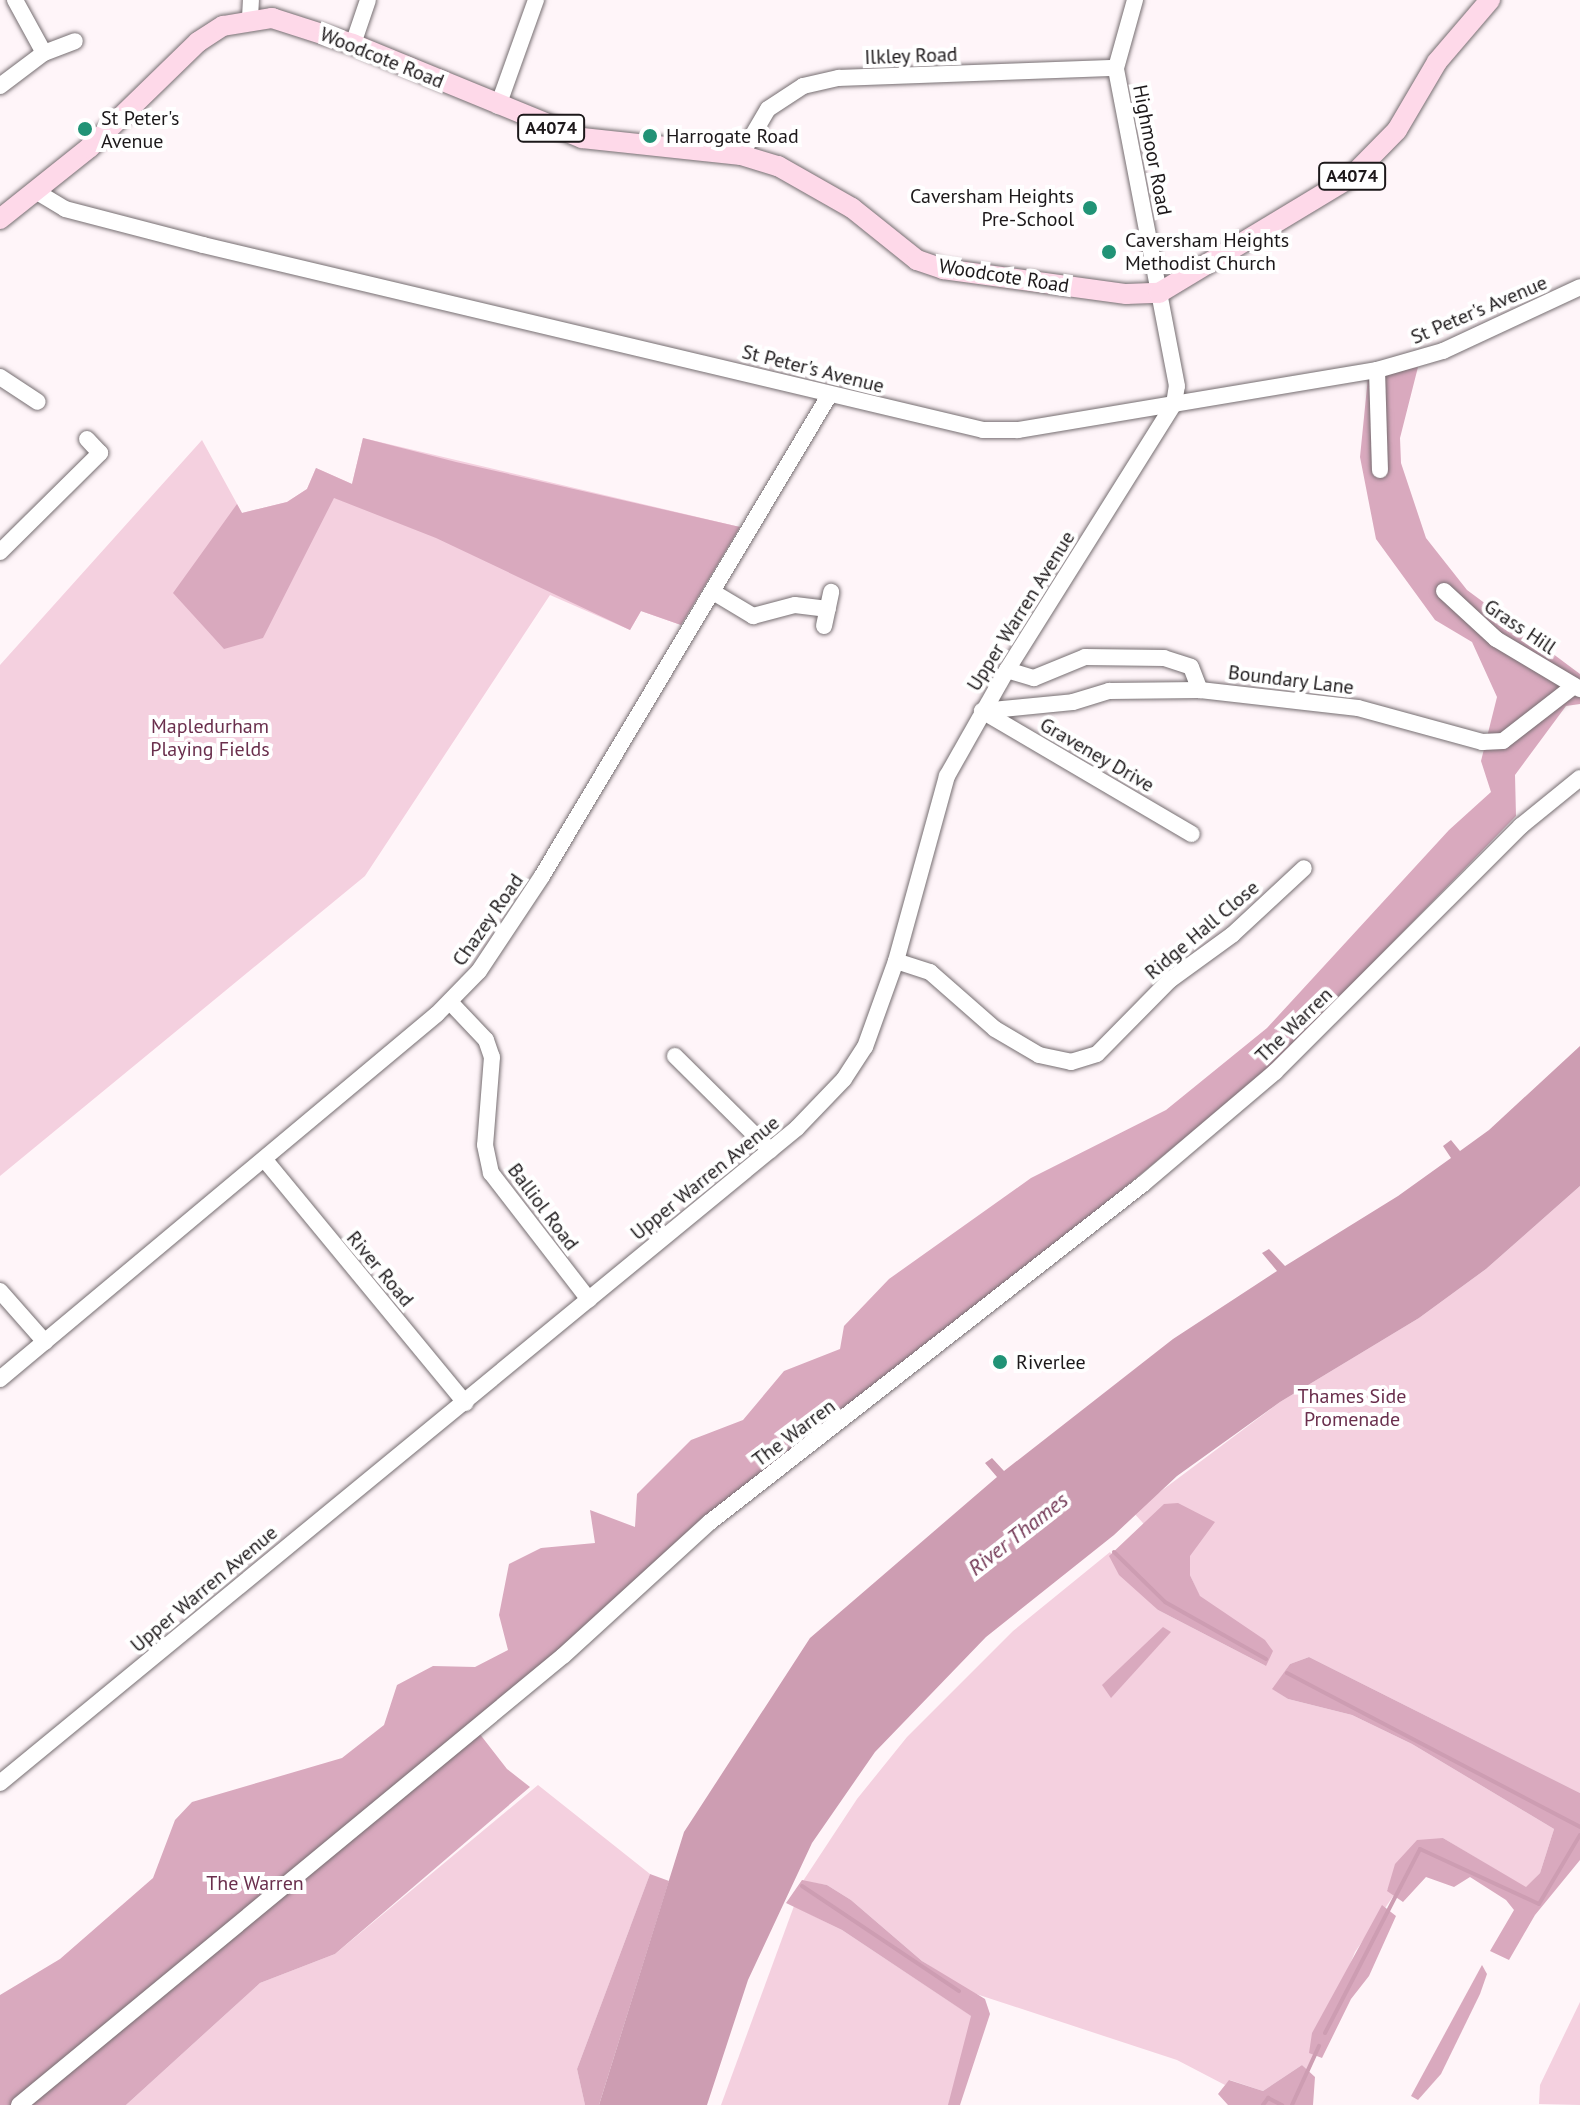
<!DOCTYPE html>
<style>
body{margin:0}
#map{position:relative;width:1580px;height:2105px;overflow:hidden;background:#fff5f9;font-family:"PT Sans",sans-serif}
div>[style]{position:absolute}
.green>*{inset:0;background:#f4d0df}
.forest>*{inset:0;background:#d9a9be}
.water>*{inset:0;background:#cd9db2}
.stream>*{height:4px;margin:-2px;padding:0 2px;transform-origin:2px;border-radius:2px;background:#cd9db2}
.roads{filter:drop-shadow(0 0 2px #766e71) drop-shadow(0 0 2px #766e71)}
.minor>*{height:16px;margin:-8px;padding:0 8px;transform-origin:8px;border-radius:8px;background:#fff}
.major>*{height:20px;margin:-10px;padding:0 10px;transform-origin:10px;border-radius:10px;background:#fed9e9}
.dots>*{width:22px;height:22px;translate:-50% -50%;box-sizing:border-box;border:4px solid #fff;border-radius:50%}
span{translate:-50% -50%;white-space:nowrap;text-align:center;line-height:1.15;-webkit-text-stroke:8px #fff;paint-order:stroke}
.shield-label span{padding:2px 6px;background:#fff;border:2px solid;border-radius:6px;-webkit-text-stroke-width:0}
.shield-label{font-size:18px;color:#1c181a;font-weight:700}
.street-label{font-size:20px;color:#1c181a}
.poi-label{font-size:20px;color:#1c181a}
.left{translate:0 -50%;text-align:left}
.right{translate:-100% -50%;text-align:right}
.park-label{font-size:20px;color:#6a2f4d}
.water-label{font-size:22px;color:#723654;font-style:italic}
</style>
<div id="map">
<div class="green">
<i style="clip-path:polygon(363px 438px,740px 527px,681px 625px,641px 611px,630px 630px,550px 595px,365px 876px,0 1176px,0 665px,202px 440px,242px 513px,287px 502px,307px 489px,316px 468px,352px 484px)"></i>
<i style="clip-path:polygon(1580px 1186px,1580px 1793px,1309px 1657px,1290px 1664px,1273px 1689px,1288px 1699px,1352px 1715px,1412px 1744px,1554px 1829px,1540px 1873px,1526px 1888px,1443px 1838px,1387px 1890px,1394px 1895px,1355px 1952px,1307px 2070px,1302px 2065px,1263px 2091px,1230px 2080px,1225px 2085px,1177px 2060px,970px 1992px,922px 1961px,851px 1900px,827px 1885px,803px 1881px,857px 1799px,907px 1737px,1013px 1631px,1110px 1552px,1158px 1610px,1266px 1666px,1200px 1597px,1190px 1575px,1133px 1512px,1280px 1402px,1419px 1318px,1486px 1269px)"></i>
<i style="clip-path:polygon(538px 1785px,650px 1874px,577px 2069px,585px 2105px,126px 2105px,260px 1983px,335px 1954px)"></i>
<i style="clip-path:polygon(794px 1906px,842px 1930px,979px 2021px,952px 2105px,721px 2105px)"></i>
<i style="clip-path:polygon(1580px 2002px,1580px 2105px,1539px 2104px,1540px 2085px)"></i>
</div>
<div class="forest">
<i style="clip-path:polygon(1418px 367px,1400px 438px,1401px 463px,1426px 538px,1467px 590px,1580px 674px,1580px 704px,1566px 706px,1515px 775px,1516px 816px,1270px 1068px,472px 1724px,507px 1769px,530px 1787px,335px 1954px,260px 1983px,126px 2105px,0 2105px,0 1995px,60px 1959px,153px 1878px,175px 1820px,192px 1802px,342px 1758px,384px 1725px,397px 1685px,433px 1666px,475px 1667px,508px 1650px,499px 1615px,509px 1564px,541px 1548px,595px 1543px,590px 1510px,635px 1527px,637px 1494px,691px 1440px,743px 1420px,784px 1371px,840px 1349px,844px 1326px,889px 1279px,1031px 1178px,1166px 1110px,1267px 1028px,1449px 830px,1491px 792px,1481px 761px,1497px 697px,1472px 642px,1435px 620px,1376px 539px,1360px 457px,1368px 377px)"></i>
<i style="clip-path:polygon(363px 438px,456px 462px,740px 527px,681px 625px,641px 611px,630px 630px,436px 538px,334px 498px,263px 638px,224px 649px,173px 593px,237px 504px,242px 513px,287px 502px,307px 489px,316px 468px,352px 484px)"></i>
<i style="clip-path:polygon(1178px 1503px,1215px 1522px,1190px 1556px,1190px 1575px,1200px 1596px,1265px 1640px,1273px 1651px,1266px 1666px,1158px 1610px,1119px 1575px,1109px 1556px,1164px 1504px)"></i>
<i style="clip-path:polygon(1163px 1627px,1171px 1632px,1111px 1698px,1102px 1685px)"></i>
<i style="clip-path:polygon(1309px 1657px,1580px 1793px,1580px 1860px,1535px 1915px,1509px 1960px,1490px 1951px,1514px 1910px,1506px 1900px,1470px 1877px,1454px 1887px,1426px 1877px,1403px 1902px,1387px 1891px,1395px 1864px,1417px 1840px,1443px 1838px,1526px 1887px,1540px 1873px,1554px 1829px,1412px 1744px,1352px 1715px,1288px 1699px,1272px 1689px,1290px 1664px)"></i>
<i style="clip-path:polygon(650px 1874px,669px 1881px,599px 2105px,585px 2105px,577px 2069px)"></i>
<i style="clip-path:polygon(802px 1880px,827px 1885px,851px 1900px,922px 1961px,985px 1999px,990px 2014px,960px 2105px,948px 2105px,971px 2016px,842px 1930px,786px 1903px)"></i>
<i style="clip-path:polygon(1382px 1905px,1396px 1916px,1369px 1976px,1351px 1999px,1322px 2058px,1309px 2053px,1312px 2033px)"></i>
<i style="clip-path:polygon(1482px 1965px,1487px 1974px,1480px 1994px,1441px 2074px,1418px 2100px,1411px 2096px)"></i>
<i style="clip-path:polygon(1302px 2065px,1315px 2077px,1313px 2105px,1228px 2105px,1218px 2094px,1229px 2080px,1263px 2091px)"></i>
</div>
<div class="water">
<i style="clip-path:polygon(1580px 1046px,1580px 1186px,1486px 1269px,1419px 1318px,1280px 1402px,1177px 1476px,1114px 1535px,986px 1637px,875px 1752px,812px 1843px,748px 1980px,707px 2105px,599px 2105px,684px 1832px,810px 1638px,997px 1477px,985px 1463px,992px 1458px,1004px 1471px,1173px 1339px,1277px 1271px,1262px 1253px,1269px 1249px,1285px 1266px,1398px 1196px,1451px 1158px,1443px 1146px,1451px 1140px,1460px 1151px,1489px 1130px)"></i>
</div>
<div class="stream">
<i style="left:1114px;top:1552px;width:71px;rotate:44.4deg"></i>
<i style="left:1165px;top:1602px;width:116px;rotate:29.4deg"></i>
<i style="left:1287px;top:1673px;width:331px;rotate:27.7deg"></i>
<i style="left:802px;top:1886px;width:189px;rotate:33.8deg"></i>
<i style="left:1325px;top:2033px;width:207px;rotate:-62.7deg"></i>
<i style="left:1420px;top:1849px;width:131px;rotate:24.8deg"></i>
<i style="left:1539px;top:1904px;width:80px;rotate:-59.3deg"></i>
<i style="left:1263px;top:2105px;width:9px;rotate:-54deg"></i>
<i style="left:1268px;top:2098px;width:16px;rotate:27deg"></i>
<i style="left:1292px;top:2105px;width:65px;rotate:-65.4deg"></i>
</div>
<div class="roads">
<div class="minor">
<i style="left:15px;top:0;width:60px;rotate:61.3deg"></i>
<i style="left:44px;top:53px;width:33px;rotate:-21deg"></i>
<i style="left:250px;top:18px;width:18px;rotate:-87deg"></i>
<i style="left:353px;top:44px;width:46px;rotate:-71.2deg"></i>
<i style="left:0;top:86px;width:55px;rotate:-36.9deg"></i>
<i style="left:498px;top:106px;width:113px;rotate:-70.3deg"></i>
<i style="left:741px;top:155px;width:53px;rotate:-59.6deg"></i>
<i style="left:768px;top:109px;width:42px;rotate:-33.3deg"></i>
<i style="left:803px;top:86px;width:37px;rotate:-13deg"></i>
<i style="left:839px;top:78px;width:277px;rotate:-2.1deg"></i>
<i style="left:37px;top:192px;width:33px;rotate:31deg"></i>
<i style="left:65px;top:209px;width:143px;rotate:14.6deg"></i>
<i style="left:203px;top:245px;width:802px;rotate:13.34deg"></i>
<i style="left:983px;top:430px;width:35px"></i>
<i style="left:1018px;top:430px;width:364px;rotate:-9.5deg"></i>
<i style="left:1377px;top:370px;width:69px;rotate:-16.1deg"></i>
<i style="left:1443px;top:351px;width:151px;rotate:-25deg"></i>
<i style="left:1377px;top:370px;width:100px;rotate:88.3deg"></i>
<i style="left:0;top:377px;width:45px;rotate:33.3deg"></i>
<i style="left:0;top:552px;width:141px;rotate:-44.7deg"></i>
<i style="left:100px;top:453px;width:19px;rotate:-133deg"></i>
<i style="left:1444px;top:591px;width:71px;rotate:42.7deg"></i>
<i style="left:1496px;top:639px;width:98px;rotate:30.8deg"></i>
<i style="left:713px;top:592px;width:47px;rotate:31deg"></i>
<i style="left:753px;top:616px;width:43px;rotate:-14.7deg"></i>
<i style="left:795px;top:605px;width:33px;rotate:7deg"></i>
<i style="left:824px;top:626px;width:35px;rotate:-78deg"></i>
<i style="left:1007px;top:670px;width:28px;rotate:17deg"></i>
<i style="left:1034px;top:678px;width:55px;rotate:-22.4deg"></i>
<i style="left:1085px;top:657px;width:79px;rotate:0.7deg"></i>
<i style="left:1164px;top:658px;width:28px;rotate:18deg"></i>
<i style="left:1191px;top:667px;width:25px;rotate:69deg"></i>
<i style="left:982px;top:711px;width:91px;rotate:-5.6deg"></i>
<i style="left:1073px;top:702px;width:38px;rotate:-17deg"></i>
<i style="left:1109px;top:691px;width:91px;rotate:-0.6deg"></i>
<i style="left:1200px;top:690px;width:159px;rotate:6.5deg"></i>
<i style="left:1358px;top:708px;width:129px;rotate:15.3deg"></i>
<i style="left:1482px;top:742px;width:21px;rotate:-3deg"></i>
<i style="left:1503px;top:741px;width:90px;rotate:-37.8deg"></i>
<i style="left:982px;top:711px;width:243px;rotate:30.4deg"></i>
<i style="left:896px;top:961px;width:36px;rotate:18deg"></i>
<i style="left:930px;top:972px;width:86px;rotate:41.2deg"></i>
<i style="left:995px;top:1029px;width:51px;rotate:30.6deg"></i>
<i style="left:1039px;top:1055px;width:33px;rotate:12deg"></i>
<i style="left:1071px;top:1062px;width:27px;rotate:-17deg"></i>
<i style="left:1097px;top:1054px;width:104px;rotate:-45.4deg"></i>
<i style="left:1170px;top:980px;width:77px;rotate:-36deg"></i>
<i style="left:1232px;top:935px;width:98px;rotate:-42.9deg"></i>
<i style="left:450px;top:1002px;width:52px;rotate:46.5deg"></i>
<i style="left:486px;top:1040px;width:18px;rotate:71deg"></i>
<i style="left:492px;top:1057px;width:88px;rotate:94.5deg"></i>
<i style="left:485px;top:1145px;width:29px;rotate:78deg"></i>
<i style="left:491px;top:1173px;width:160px;rotate:52.3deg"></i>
<i style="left:675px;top:1056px;width:134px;rotate:44.7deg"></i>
<i style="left:265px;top:1160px;width:315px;rotate:50.5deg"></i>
<i style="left:0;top:1291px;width:68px;rotate:48.6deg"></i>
<i style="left:0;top:1379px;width:569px;rotate:-39.87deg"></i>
<i style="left:437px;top:1014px;width:60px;rotate:-45.7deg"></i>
<i style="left:479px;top:971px;width:114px;rotate:-56.4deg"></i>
<i style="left:542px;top:876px;width:561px;rotate:-59.14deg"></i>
<i style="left:0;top:1783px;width:1032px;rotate:-39.41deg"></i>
<i style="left:797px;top:1128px;width:68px;rotate:-46.2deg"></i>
<i style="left:844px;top:1079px;width:38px;rotate:-57deg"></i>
<i style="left:865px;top:1047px;width:91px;rotate:-70.2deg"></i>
<i style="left:896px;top:961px;width:192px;rotate:-74.6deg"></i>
<i style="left:947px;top:776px;width:122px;rotate:-60.5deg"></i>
<i style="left:1007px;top:670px;width:314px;rotate:-57.9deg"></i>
<i style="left:1174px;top:404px;width:18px;rotate:-81deg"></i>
<i style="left:1177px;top:386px;width:324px;rotate:-100.9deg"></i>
<i style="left:1116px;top:68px;width:71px;rotate:-74.4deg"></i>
<i style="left:19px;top:2105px;width:705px;rotate:-39.54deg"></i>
<i style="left:563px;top:1656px;width:199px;rotate:-42.4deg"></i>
<i style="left:710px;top:1522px;width:549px;rotate:-37.98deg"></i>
<i style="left:1143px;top:1184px;width:173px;rotate:-40.3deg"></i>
<i style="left:1275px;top:1072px;width:348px;rotate:-45deg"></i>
<i style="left:1521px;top:826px;width:76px;rotate:-39.1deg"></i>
</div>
<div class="major">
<i style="left:0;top:219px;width:114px;rotate:-38.6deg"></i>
<i style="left:89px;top:148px;width:152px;rotate:-44.2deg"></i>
<i style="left:198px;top:42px;width:30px;rotate:-33deg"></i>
<i style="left:223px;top:26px;width:50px;rotate:-9.3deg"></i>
<i style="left:272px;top:18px;width:85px;rotate:17.8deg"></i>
<i style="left:353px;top:44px;width:248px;rotate:22.3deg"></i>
<i style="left:582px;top:138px;width:160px;rotate:6.1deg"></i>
<i style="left:741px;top:155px;width:39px;rotate:17deg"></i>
<i style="left:778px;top:166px;width:85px;rotate:29.6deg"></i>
<i style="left:852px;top:208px;width:83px;rotate:38.7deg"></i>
<i style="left:917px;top:260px;width:28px;rotate:19deg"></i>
<i style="left:943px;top:269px;width:185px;rotate:7.8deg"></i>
<i style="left:1126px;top:294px;width:33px;rotate:-2deg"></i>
<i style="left:1159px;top:293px;width:223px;rotate:-31.1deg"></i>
<i style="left:1350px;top:178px;width:67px;rotate:-45.6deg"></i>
<i style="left:1397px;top:130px;width:79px;rotate:-59.5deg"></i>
<i style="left:1437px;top:62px;width:82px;rotate:-49.5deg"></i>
</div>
</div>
<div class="dots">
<i style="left:85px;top:129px;background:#219376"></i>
<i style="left:650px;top:136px;background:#219376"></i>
<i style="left:1090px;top:208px;background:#219376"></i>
<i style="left:1109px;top:252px;background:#219376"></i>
<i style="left:1000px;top:1362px;background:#219376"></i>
</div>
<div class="shield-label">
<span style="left:551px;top:128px">A4074</span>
<span style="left:1352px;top:176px">A4074</span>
</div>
<div class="street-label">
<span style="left:911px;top:56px;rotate:-2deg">Ilkley Road</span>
<span style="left:382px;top:58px;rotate:22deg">Woodcote Road</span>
<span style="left:1152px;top:150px;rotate:79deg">Highmoor Road</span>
<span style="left:1004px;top:276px;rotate:9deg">Woodcote Road</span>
<span style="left:1479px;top:310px;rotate:-23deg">St Peter's Avenue</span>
<span style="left:813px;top:369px;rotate:14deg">St Peter's Avenue</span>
<span style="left:1021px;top:611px;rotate:-58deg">Upper Warren Avenue</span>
<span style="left:1520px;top:627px;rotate:34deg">Grass Hill</span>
<span style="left:1291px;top:680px;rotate:7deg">Boundary Lane</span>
<span style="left:1097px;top:755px;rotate:30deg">Graveney Drive</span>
<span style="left:488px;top:920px;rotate:-55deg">Chazey Road</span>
<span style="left:1202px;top:930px;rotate:-40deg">Ridge Hall Close</span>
<span style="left:1294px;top:1025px;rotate:-44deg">The Warren</span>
<span style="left:705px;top:1178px;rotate:-39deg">Upper Warren Avenue</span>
<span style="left:543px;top:1207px;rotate:53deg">Balliol Road</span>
<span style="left:380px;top:1269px;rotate:50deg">River Road</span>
<span style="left:794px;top:1433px;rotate:-37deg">The Warren</span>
<span style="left:204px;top:1589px;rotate:-40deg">Upper Warren Avenue</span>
</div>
<div class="poi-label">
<span class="left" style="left:101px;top:130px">St Peter's<br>Avenue</span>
<span class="left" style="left:666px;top:136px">Harrogate Road</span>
<span class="right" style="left:1074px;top:208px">Caversham Heights<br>Pre-School</span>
<span class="left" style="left:1125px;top:252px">Caversham Heights<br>Methodist Church</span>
<span class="left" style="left:1016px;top:1362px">Riverlee</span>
</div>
<div class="park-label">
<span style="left:210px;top:738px">Mapledurham<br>Playing Fields</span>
<span style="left:1352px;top:1408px">Thames Side<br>Promenade</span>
<span style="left:255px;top:1883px">The Warren</span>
</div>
<div class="water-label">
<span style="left:1018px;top:1534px;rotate:-38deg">River Thames</span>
</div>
</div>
